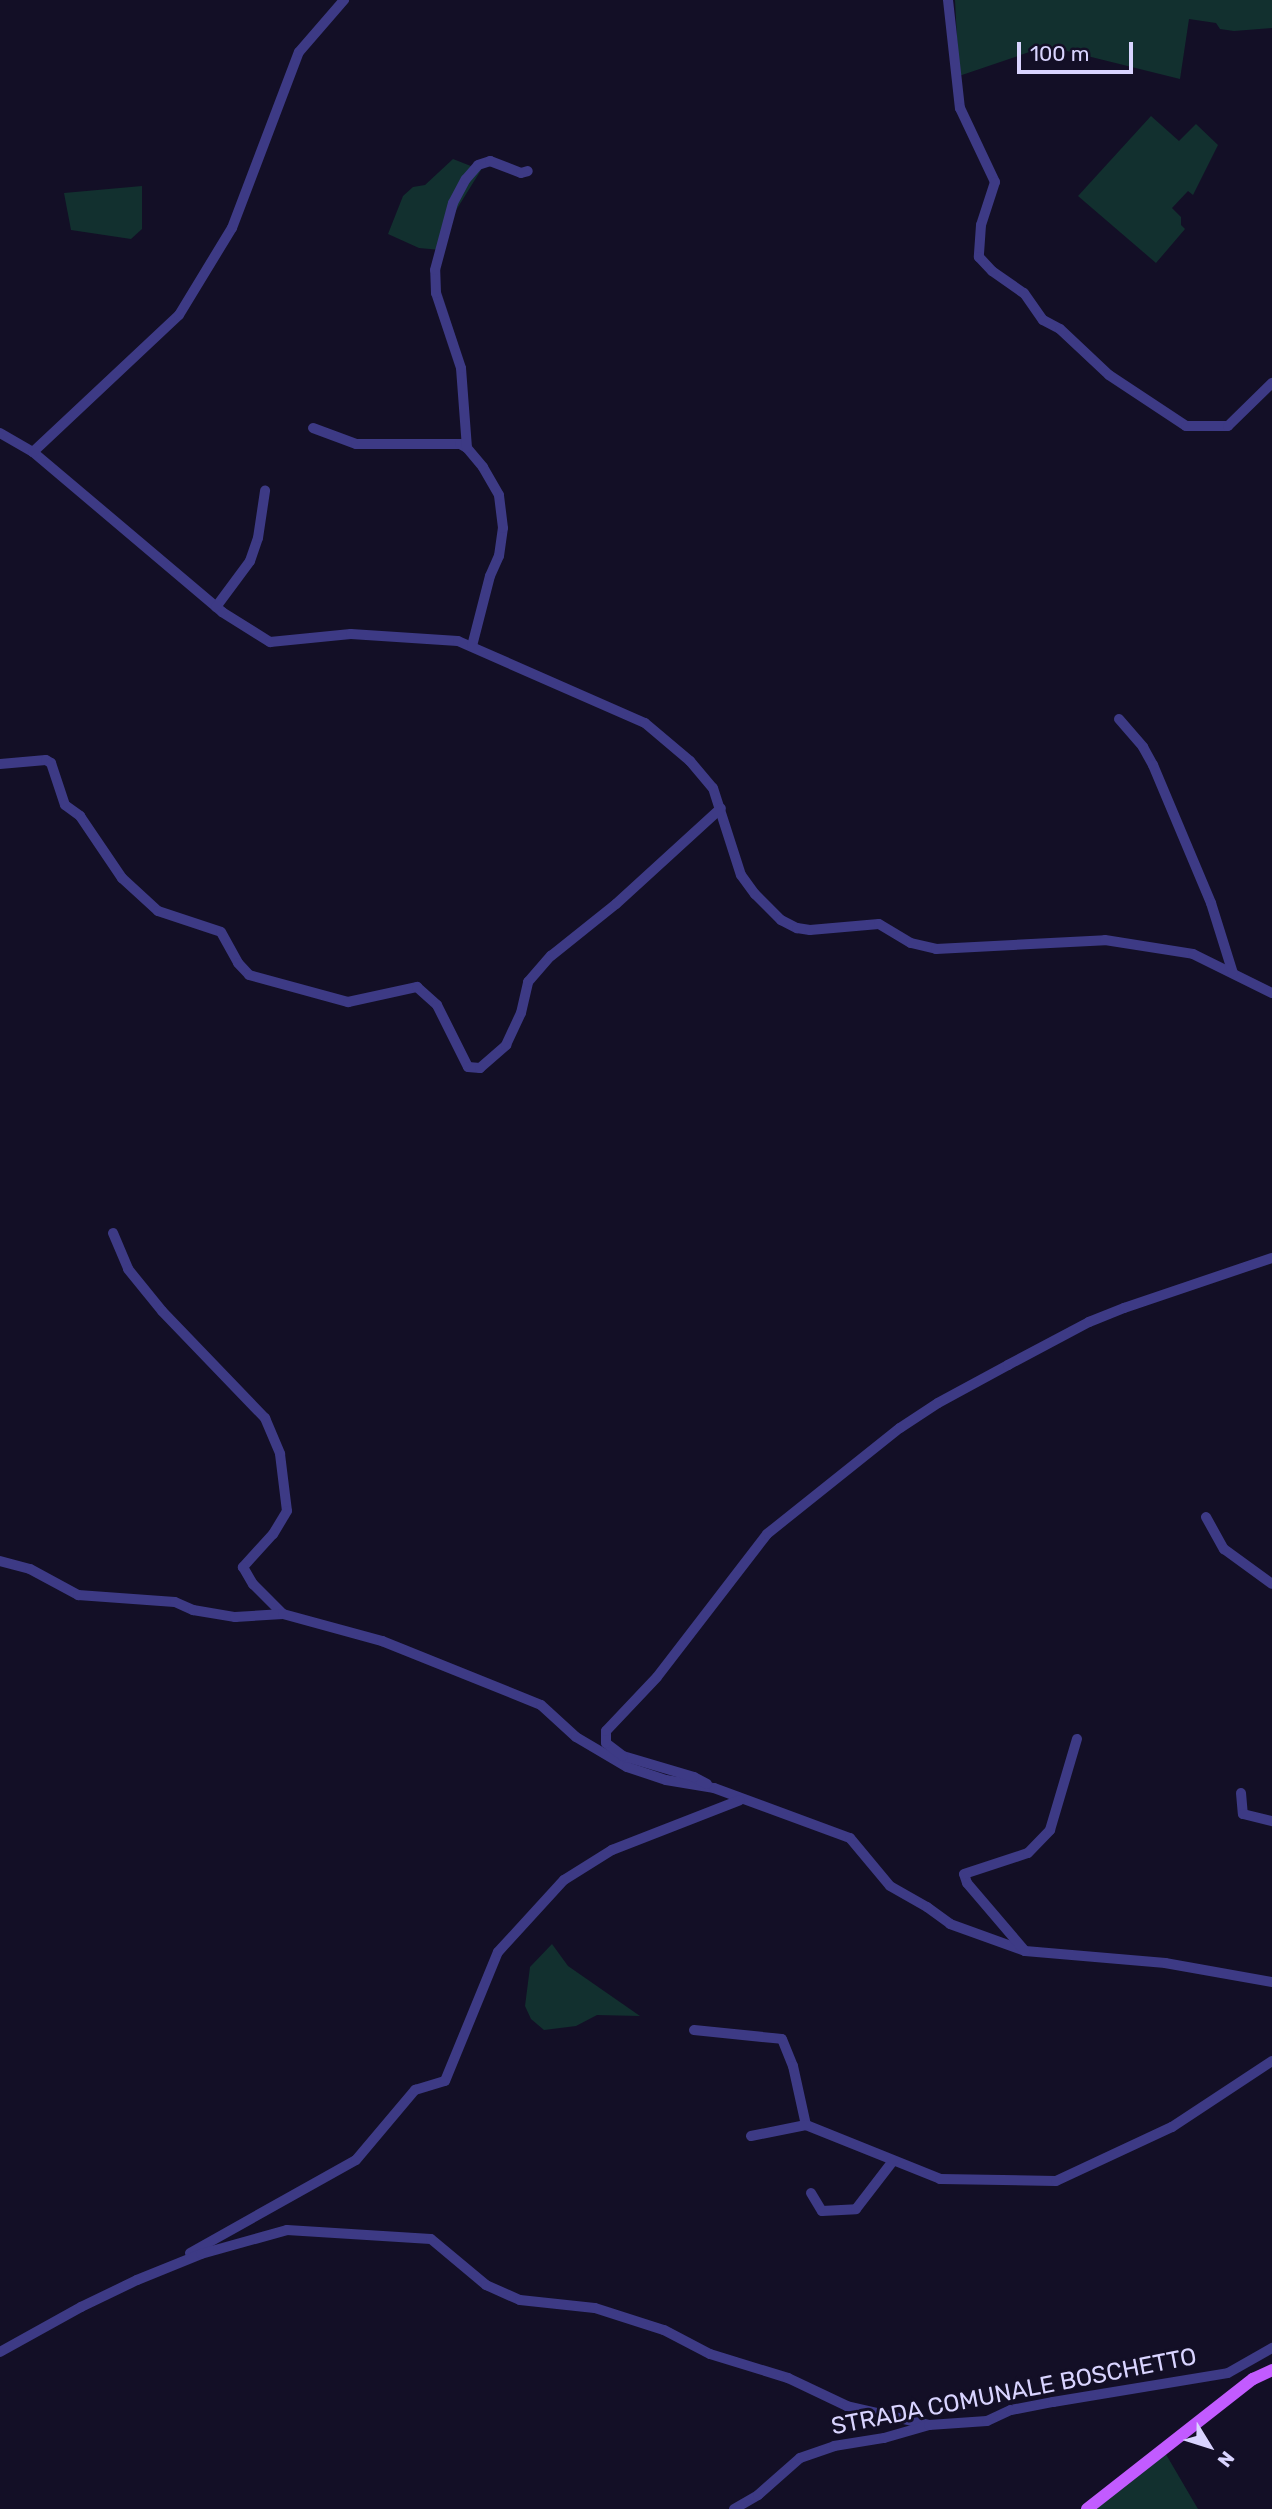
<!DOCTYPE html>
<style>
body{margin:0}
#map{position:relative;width:1272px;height:2509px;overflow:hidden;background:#130f26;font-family:Rubik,sans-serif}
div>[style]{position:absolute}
.green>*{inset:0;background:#12302f}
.minor>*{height:10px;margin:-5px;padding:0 5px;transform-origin:5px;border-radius:5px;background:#3d3a85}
.major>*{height:12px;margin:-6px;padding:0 6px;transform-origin:6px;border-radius:6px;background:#c25bff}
span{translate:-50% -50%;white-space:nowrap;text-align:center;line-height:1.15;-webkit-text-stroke:6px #130f26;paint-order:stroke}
.street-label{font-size:24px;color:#d9d4ff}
.north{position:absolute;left:1174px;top:2411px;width:70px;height:70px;-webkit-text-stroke:5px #130f26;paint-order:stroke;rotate:128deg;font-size:19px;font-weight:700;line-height:28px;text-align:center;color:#d9d4ff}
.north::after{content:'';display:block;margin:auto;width:24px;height:32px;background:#d9d4ff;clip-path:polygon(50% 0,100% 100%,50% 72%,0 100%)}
.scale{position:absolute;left:1017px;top:42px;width:116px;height:32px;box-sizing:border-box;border:4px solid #d9d4ff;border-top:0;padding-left:9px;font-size:21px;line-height:24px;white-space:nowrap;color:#d9d4ff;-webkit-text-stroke:5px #130f26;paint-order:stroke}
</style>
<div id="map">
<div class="green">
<i style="clip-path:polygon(955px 0,1272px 0,1272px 28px,1234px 31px,1220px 29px,1216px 23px,1189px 19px,1180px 79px,1047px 46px,959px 76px)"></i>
<i style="clip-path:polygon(1151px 116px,1179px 141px,1196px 124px,1218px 145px,1193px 195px,1188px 191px,1172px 208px,1181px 217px,1181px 225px,1185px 229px,1156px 263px,1078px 196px)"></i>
<i style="clip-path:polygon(453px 159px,481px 170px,450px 220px,441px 250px,419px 248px,388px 234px,403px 196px,413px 187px,425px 185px)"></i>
<i style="clip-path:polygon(142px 186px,142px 229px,131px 239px,71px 230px,64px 193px)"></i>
<i style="clip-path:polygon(552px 1944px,568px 1966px,640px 2016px,597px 2015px,576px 2026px,544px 2030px,531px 2019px,525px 2006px,530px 1967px)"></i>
<i style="clip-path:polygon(1164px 2451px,1198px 2509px,1098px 2509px,1095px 2504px)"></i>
</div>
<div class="minor">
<i style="left:948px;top:0;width:109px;rotate:83.7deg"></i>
<i style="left:960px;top:108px;width:82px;rotate:64.7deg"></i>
<i style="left:995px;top:182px;width:45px;rotate:108deg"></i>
<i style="left:981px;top:225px;width:32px;rotate:94deg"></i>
<i style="left:979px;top:257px;width:19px;rotate:47deg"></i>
<i style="left:992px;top:271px;width:39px;rotate:35deg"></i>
<i style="left:1024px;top:293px;width:33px;rotate:55deg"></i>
<i style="left:1043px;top:320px;width:19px;rotate:28deg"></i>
<i style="left:1060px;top:329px;width:67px;rotate:43.2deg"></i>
<i style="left:1109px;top:375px;width:92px;rotate:33.5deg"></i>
<i style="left:1186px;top:426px;width:42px"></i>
<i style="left:1228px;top:426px;width:62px;rotate:-44.3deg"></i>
<i style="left:313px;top:428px;width:46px;rotate:20.4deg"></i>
<i style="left:356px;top:444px;width:104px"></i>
<i style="left:460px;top:444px;width:8px;rotate:30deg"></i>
<i style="left:0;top:433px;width:38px;rotate:30deg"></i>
<i style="left:33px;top:452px;width:248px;rotate:40.2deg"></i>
<i style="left:222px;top:612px;width:57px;rotate:32deg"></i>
<i style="left:270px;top:642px;width:81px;rotate:-5.6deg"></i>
<i style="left:351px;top:634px;width:107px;rotate:3.7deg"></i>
<i style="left:458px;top:641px;width:204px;rotate:23.7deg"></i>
<i style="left:645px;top:723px;width:59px;rotate:40.2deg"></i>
<i style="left:690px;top:761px;width:35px;rotate:50deg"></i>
<i style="left:713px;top:788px;width:91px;rotate:72.2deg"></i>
<i style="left:741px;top:875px;width:24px;rotate:54deg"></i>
<i style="left:755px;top:894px;width:37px;rotate:45deg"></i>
<i style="left:781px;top:920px;width:18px;rotate:27deg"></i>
<i style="left:797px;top:928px;width:13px;rotate:9deg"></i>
<i style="left:810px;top:930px;width:69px;rotate:-5deg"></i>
<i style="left:879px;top:924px;width:37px;rotate:31deg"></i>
<i style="left:911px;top:943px;width:26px;rotate:13deg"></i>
<i style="left:936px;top:949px;width:169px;rotate:-3deg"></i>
<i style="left:1105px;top:940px;width:89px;rotate:9deg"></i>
<i style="left:1193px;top:954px;width:88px;rotate:26.3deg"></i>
<i style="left:33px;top:452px;width:200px;rotate:-43.2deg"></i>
<i style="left:179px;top:315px;width:102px;rotate:-58.7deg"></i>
<i style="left:232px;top:228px;width:188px;rotate:-69.2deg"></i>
<i style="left:299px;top:52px;width:69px;rotate:-49.1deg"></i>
<i style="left:216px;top:607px;width:57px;rotate:-53.5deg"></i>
<i style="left:250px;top:561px;width:24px;rotate:-71deg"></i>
<i style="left:258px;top:538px;width:48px;rotate:-81.5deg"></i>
<i style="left:472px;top:646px;width:72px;rotate:-75.6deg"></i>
<i style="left:490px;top:576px;width:22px;rotate:-66deg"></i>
<i style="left:499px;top:556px;width:28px;rotate:-82deg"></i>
<i style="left:503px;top:528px;width:33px;rotate:-97deg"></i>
<i style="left:499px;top:495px;width:32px;rotate:-120deg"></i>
<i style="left:483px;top:467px;width:25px;rotate:-130deg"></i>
<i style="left:467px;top:448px;width:80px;rotate:-94.3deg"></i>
<i style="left:461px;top:368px;width:79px;rotate:-108.4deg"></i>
<i style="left:436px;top:293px;width:23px;rotate:-92deg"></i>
<i style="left:435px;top:270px;width:69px;rotate:-75deg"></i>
<i style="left:453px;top:203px;width:27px;rotate:-62deg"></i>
<i style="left:466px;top:179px;width:18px;rotate:-49deg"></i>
<i style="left:478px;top:165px;width:13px;rotate:-18deg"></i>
<i style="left:490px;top:161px;width:33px;rotate:21deg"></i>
<i style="left:521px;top:173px;width:7px;rotate:-16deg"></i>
<i style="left:1119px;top:719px;width:37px;rotate:49deg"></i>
<i style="left:1143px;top:747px;width:21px;rotate:61deg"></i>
<i style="left:1153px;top:765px;width:150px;rotate:67.2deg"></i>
<i style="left:1211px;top:903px;width:73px;rotate:72.6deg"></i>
<i style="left:0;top:764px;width:46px;rotate:-5deg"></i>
<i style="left:46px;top:760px;width:6px;rotate:31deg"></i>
<i style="left:51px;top:763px;width:44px;rotate:71.6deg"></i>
<i style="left:65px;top:805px;width:19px;rotate:36deg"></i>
<i style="left:80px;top:816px;width:75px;rotate:55.9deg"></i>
<i style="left:122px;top:878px;width:49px;rotate:42.5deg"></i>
<i style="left:158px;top:911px;width:66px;rotate:18.4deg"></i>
<i style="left:221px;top:932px;width:35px;rotate:61deg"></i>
<i style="left:238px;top:963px;width:16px;rotate:47deg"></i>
<i style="left:249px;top:975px;width:103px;rotate:15.3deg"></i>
<i style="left:348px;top:1002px;width:71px;rotate:-12.3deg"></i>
<i style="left:417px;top:987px;width:27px;rotate:42deg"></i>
<i style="left:437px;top:1005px;width:69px;rotate:63.4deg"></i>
<i style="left:468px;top:1067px;width:12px;rotate:5deg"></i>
<i style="left:480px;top:1068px;width:35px;rotate:-41deg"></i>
<i style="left:506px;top:1045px;width:35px;rotate:-65deg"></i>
<i style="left:521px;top:1013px;width:32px;rotate:-77deg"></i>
<i style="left:528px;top:982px;width:35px;rotate:-49deg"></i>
<i style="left:551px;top:956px;width:83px;rotate:-38.7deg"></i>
<i style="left:616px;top:904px;width:142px;rotate:-42.4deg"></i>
<i style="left:113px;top:1233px;width:39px;rotate:67deg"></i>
<i style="left:128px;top:1269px;width:54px;rotate:51deg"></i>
<i style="left:162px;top:1311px;width:149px;rotate:46.1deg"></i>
<i style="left:265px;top:1418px;width:39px;rotate:67deg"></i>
<i style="left:280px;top:1454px;width:57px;rotate:83deg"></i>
<i style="left:287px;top:1511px;width:27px;rotate:121deg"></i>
<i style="left:273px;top:1534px;width:45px;rotate:132.3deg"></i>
<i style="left:243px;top:1567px;width:20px;rotate:60deg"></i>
<i style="left:253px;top:1584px;width:42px;rotate:45deg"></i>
<i style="left:1206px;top:1517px;width:37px;rotate:61deg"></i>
<i style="left:1224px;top:1549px;width:59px;rotate:36.1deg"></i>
<i style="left:0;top:1561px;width:31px;rotate:15deg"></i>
<i style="left:30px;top:1569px;width:55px;rotate:28.4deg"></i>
<i style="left:78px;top:1595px;width:97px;rotate:4.1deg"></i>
<i style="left:175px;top:1602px;width:20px;rotate:24deg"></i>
<i style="left:193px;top:1610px;width:43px;rotate:9.5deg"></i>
<i style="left:235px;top:1617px;width:48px;rotate:-3.6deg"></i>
<i style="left:283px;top:1614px;width:103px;rotate:15.3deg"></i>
<i style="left:382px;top:1641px;width:171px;rotate:21.9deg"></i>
<i style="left:541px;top:1705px;width:47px;rotate:42.4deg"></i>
<i style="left:576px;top:1737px;width:59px;rotate:30.5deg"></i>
<i style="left:627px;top:1767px;width:41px;rotate:18.4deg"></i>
<i style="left:666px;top:1780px;width:49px;rotate:9.5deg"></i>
<i style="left:714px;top:1788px;width:145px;rotate:20.2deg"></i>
<i style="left:850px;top:1838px;width:62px;rotate:50.2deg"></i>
<i style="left:890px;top:1886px;width:43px;rotate:29.6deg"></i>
<i style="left:927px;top:1907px;width:29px;rotate:36deg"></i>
<i style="left:950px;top:1924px;width:80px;rotate:19.8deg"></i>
<i style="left:1025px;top:1951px;width:141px;rotate:4.9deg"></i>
<i style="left:1165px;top:1963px;width:109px;rotate:10.1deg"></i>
<i style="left:707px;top:1784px;width:15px;rotate:-152deg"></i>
<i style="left:694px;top:1777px;width:74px;rotate:-163.5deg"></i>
<i style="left:623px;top:1756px;width:21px;rotate:-143deg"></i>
<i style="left:606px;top:1743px;width:12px;rotate:-90deg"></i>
<i style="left:606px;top:1731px;width:74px;rotate:-46.6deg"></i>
<i style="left:657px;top:1677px;width:180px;rotate:-52.4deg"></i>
<i style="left:767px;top:1534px;width:170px;rotate:-38.6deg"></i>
<i style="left:900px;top:1428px;width:45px;rotate:-33.3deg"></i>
<i style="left:938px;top:1403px;width:80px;rotate:-28.5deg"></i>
<i style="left:1008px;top:1365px;width:92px;rotate:-28deg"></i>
<i style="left:1089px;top:1322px;width:38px;rotate:-22deg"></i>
<i style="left:1124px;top:1308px;width:156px;rotate:-18.7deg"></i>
<i style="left:1241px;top:1793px;width:21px;rotate:85deg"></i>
<i style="left:1243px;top:1814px;width:30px;rotate:14deg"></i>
<i style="left:1025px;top:1951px;width:89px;rotate:-130.5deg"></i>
<i style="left:967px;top:1883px;width:9px;rotate:-108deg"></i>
<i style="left:964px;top:1874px;width:67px;rotate:-18.2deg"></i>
<i style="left:1028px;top:1853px;width:32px;rotate:-46deg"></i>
<i style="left:1050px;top:1830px;width:95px;rotate:-73.5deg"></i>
<i style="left:694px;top:2030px;width:88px;rotate:5.8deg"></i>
<i style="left:782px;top:2039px;width:29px;rotate:68deg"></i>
<i style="left:793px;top:2066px;width:60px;rotate:77.6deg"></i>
<i style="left:806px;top:2125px;width:144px;rotate:21.9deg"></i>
<i style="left:940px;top:2179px;width:116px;rotate:1deg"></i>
<i style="left:1056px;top:2181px;width:128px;rotate:-25deg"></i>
<i style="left:1172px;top:2127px;width:120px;rotate:-33.4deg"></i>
<i style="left:751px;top:2136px;width:56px;rotate:-11.3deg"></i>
<i style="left:811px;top:2193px;width:21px;rotate:59deg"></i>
<i style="left:822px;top:2211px;width:34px;rotate:-3deg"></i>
<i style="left:856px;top:2209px;width:61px;rotate:-52.4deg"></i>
<i style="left:190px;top:2253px;width:190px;rotate:-29.3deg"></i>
<i style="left:356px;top:2160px;width:92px;rotate:-49.9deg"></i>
<i style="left:415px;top:2090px;width:31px;rotate:-17deg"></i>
<i style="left:445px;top:2081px;width:139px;rotate:-67.7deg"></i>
<i style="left:498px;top:1952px;width:98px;rotate:-47.5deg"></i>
<i style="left:564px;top:1880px;width:57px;rotate:-32deg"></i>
<i style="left:612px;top:1850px;width:137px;rotate:-21.3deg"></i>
<i style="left:0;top:2352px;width:93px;rotate:-29.1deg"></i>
<i style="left:81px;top:2307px;width:62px;rotate:-25.7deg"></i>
<i style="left:137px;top:2280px;width:69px;rotate:-22.1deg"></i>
<i style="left:201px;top:2254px;width:89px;rotate:-15.6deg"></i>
<i style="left:287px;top:2230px;width:144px;rotate:3.6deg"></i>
<i style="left:431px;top:2239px;width:72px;rotate:39.9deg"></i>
<i style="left:486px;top:2285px;width:37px;rotate:24deg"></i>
<i style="left:520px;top:2300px;width:75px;rotate:6.1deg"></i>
<i style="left:595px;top:2308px;width:72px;rotate:17.7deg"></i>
<i style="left:664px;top:2330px;width:52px;rotate:27.6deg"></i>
<i style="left:710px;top:2354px;width:82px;rotate:17.1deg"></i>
<i style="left:788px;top:2378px;width:65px;rotate:25.4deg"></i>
<i style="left:847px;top:2406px;width:84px;rotate:13deg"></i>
<i style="left:734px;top:2509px;width:28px;rotate:-30deg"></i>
<i style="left:758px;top:2495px;width:56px;rotate:-41.4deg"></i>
<i style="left:800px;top:2458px;width:36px;rotate:-19deg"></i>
<i style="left:834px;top:2446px;width:51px;rotate:-9.1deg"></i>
<i style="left:884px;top:2438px;width:47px;rotate:-16.1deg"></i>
<i style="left:929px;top:2425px;width:58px;rotate:-3.9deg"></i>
<i style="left:987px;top:2421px;width:26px;rotate:-25deg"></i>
<i style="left:1011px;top:2410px;width:43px;rotate:-10.8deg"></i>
<i style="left:1053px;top:2402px;width:177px;rotate:-9.4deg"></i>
<i style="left:1228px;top:2373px;width:51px;rotate:-29.6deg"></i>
</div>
<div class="major">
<i style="left:1087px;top:2509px;width:211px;rotate:-38.1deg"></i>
<i style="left:1253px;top:2379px;width:21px;rotate:-25deg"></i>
</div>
<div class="street-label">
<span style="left:1014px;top:2392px;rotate:-11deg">STRADA COMUNALE BOSCHETTO</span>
</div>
<div class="north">N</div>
<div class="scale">100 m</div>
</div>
